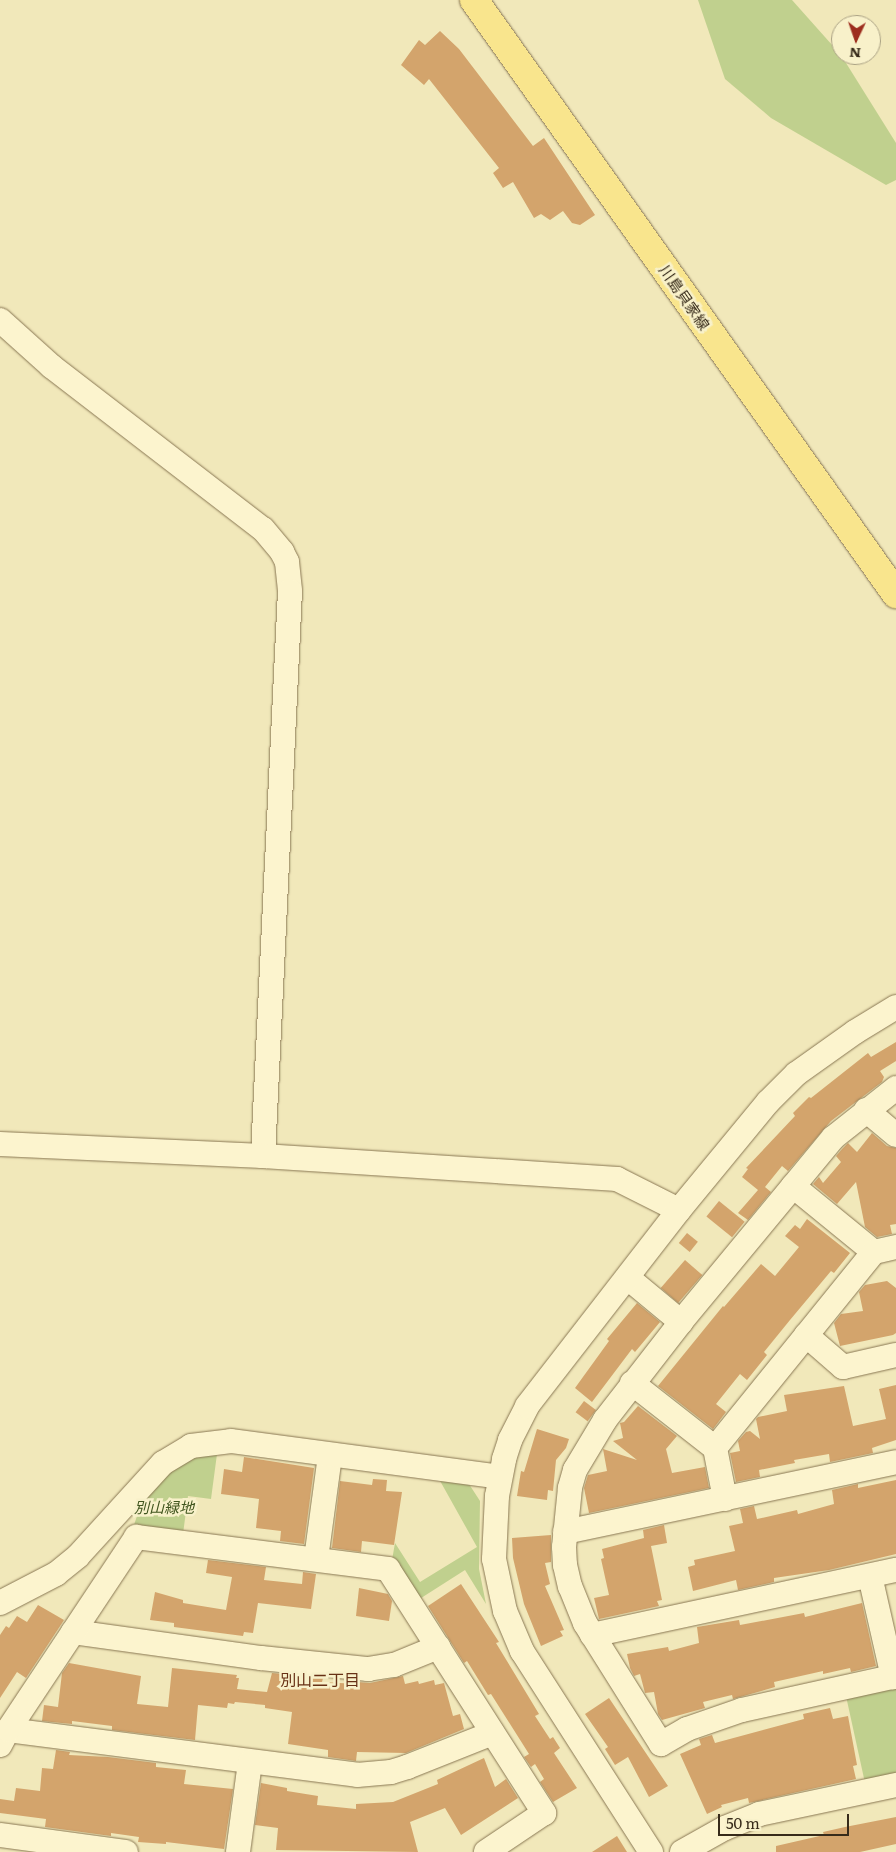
<!DOCTYPE html>
<meta charset="utf-8">
<style>
body{margin:0}
#map{position:relative;width:896px;height:1852px;overflow:hidden;background:#f1e8ba;font-family:Literata,"Noto Sans JP",serif}
div>[style]{position:absolute}
.green>*{inset:0;background:#c0d08e}
.building>*{inset:0;background:#d3a46c;transform-origin:0 0}
.roads{filter:drop-shadow(0 0 1px #897753) drop-shadow(0 0 1px #897753)}
.minor>*{height:24px;margin:-12px;padding:0 12px;transform-origin:12px;border-radius:12px;background:#fcf4ce}
.major>*{height:28px;margin:-14px;padding:0 14px;transform-origin:14px;border-radius:14px;background:#f9e58d}
span{translate:-50% -50%;white-space:nowrap;text-align:center;line-height:1.15;-webkit-text-stroke:5px #f8f1ca;paint-order:stroke}
.street-label{font-size:15px;color:#372b1a}
.park-label{font-size:15px;color:#40551e;font-style:italic}
.neighbourhood-label{font-size:16px;color:#673115}
.north{position:absolute;left:831px;top:15px;width:50px;height:50px;box-sizing:border-box;background:#f8f1ca;border:1px solid #aba284;border-radius:50%;rotate:183deg;font-size:14px;font-weight:700;line-height:20px;text-align:center;color:#372b1a}
.north::after{content:'';display:block;margin:auto;width:18px;height:22px;background:#9d2d1e;clip-path:polygon(50% 0,100% 100%,50% 72%,0 100%)}
.scale{position:absolute;left:718px;top:1814px;width:131px;height:22px;box-sizing:border-box;border:2px solid #372b1a;border-top:0;padding-left:6px;font-size:15px;line-height:18px;white-space:nowrap;color:#372b1a;-webkit-text-stroke:4px #f8f1ca;paint-order:stroke}
</style>
<div id="map">
<div class="green">
<i style="clip-path:polygon(698px 0,792px 0,841px 55px,896px 143px,896px 180px,886px 185px,771px 118px,725px 79px)"></i>
<i style="clip-path:polygon(217px 1454px,211px 1499px,188px 1496px,183px 1534px,133px 1528px,145px 1492px,187px 1456px)"></i>
<i style="clip-path:polygon(439px 1479px,469px 1484px,480px 1501px,479px 1569px,486px 1604px,465px 1570px,418px 1600px,392px 1560px,395px 1543px,420px 1582px,477px 1547px)"></i>
<i style="clip-path:polygon(896px 1685px,896px 1776px,865px 1783px,846px 1696px)"></i>
</div>
<div class="building">
<i style="clip-path:polygon(440px 31px,459px 49px,533px 146px,544px 138px,595px 215px,580px 225px,572px 223px,563px 211px,550px 220px,541px 214px,534px 218px,513px 182px,503px 188px,493px 173px,499px 168px,429px 79px,424px 85px,401px 65px,419px 40px,425px 45px)"></i>
<i style="clip-path:polygon(896px 1042px,896px 1061px,880px 1071px,884px 1077px,882px 1082px,831px 1121px,788px 1171px,782px 1166px,765px 1187px,771px 1192px,748px 1220px,738px 1213px,758px 1190px,742px 1177px,748px 1169px,746px 1168px,795px 1116px,793px 1113px,809px 1097px,811px 1098px,868px 1053px,871px 1057px)"></i>
<i style="clip-path:polygon(872px 1133px,887px 1146px,896px 1148px,896px 1224px,890px 1225px,892px 1234px,877px 1237px,865px 1227px,856px 1182px,837px 1204px,813px 1184px,819px 1177px,823px 1183px,841px 1162px,836px 1156px,843px 1148px,848px 1143px,857px 1152px)"></i>
<i style="left:719px;top:1201px;width:33px;height:20px;rotate:39deg"></i>
<i style="clip-path:polygon(807px 1219px,850px 1253px,834px 1273px,831px 1271px,790px 1320px,764px 1352px,767px 1355px,747px 1380px,740px 1374px,716px 1404px,726px 1412px,713px 1429px,658px 1386px,723px 1306px,724px 1307px,761px 1264px,775px 1276px,799px 1247px,785px 1236px,795px 1225px,800px 1229px)"></i>
<i style="left:687px;top:1233px;width:14px;height:13px;rotate:39deg"></i>
<i style="left:685px;top:1260px;width:23px;height:37px;rotate:41deg"></i>
<i style="clip-path:polygon(887px 1281px,896px 1288px,896px 1333px,893px 1335px,840px 1346px,834px 1323px,841px 1314px,863px 1311px,859px 1292px,865px 1285px)"></i>
<i style="clip-path:polygon(637px 1303px,660px 1322px,635px 1352px,632px 1349px,592px 1402px,575px 1388px,609px 1341px,607px 1339px)"></i>
<i style="clip-path:polygon(896px 1385px,896px 1440px,872px 1448px,873px 1453px,830px 1462px,829px 1454px,794px 1460px,795px 1463px,759px 1470px,760px 1477px,736px 1482px,730px 1453px,740px 1451px,738px 1441px,746px 1432px,750px 1431px,760px 1439px,756px 1419px,758px 1417px,787px 1411px,784px 1395px,844px 1386px,853px 1426px,886px 1419px,879px 1389px)"></i>
<i style="left:584px;top:1401px;width:15px;height:14px;rotate:37deg"></i>
<i style="clip-path:polygon(638px 1406px,677px 1436px,666px 1449px,672px 1473px,705px 1467px,709px 1488px,589px 1513px,584px 1488px,588px 1475px,607px 1471px,603px 1449px,637px 1460px,613px 1441px,623px 1438px,620px 1423px,624px 1422px)"></i>
<i style="clip-path:polygon(537px 1429px,569px 1439px,566px 1448px,556px 1460px,553px 1491px,548px 1490px,547px 1500px,517px 1496px,521px 1471px,524px 1472px)"></i>
<i style="clip-path:polygon(244px 1457px,314px 1468px,304px 1544px,280px 1541px,281px 1531px,256px 1528px,259px 1499px,221px 1494px,224px 1469px,242px 1472px)"></i>
<i style="clip-path:polygon(373px 1479px,387px 1480px,386px 1491px,402px 1492px,394px 1545px,362px 1541px,361px 1552px,332px 1548px,340px 1481px,372px 1485px)"></i>
<i style="clip-path:polygon(896px 1480px,896px 1554px,829px 1570px,774px 1578px,774px 1582px,738px 1590px,736px 1580px,693px 1591px,688px 1567px,695px 1565px,694px 1560px,735px 1551px,729px 1526px,743px 1523px,740px 1509px,754px 1506px,757px 1519px,797px 1510px,798px 1514px,834px 1504px,832px 1490px,858px 1484px,858px 1488px)"></i>
<i style="clip-path:polygon(664px 1525px,667px 1543px,651px 1546px,662px 1600px,657px 1601px,659px 1606px,599px 1619px,594px 1598px,609px 1595px,601px 1559px,604px 1558px,602px 1549px,644px 1538px,643px 1530px)"></i>
<i style="clip-path:polygon(551px 1535px,551px 1562px,545px 1563px,550px 1584px,545px 1586px,564px 1630px,560px 1631px,563px 1636px,541px 1646px,524px 1604px,513px 1558px,512px 1538px)"></i>
<i style="clip-path:polygon(208px 1560px,266px 1567px,264px 1580px,302px 1584px,303px 1572px,316px 1574px,311px 1609px,258px 1603px,253px 1633px,244px 1632px,243px 1636px,174px 1627px,174px 1623px,150px 1620px,155px 1592px,183px 1600px,183px 1603px,226px 1610px,232px 1577px,206px 1573px)"></i>
<i style="clip-path:polygon(461px 1584px,499px 1642px,496px 1643px,539px 1714px,535px 1716px,550px 1739px,553px 1737px,560px 1748px,554px 1753px,577px 1788px,553px 1802px,540px 1782px,544px 1779px,535px 1764px,531px 1767px,524px 1757px,529px 1754px,491px 1694px,488px 1695px,467px 1661px,464px 1663px,428px 1606px)"></i>
<i style="clip-path:polygon(359px 1588px,388px 1594px,392px 1601px,389px 1621px,356px 1616px)"></i>
<i style="clip-path:polygon(862px 1603px,876px 1666px,851px 1672px,850px 1668px,823px 1674px,823px 1671px,774px 1682px,775px 1687px,733px 1699px,732px 1695px,703px 1702px,705px 1708px,662px 1720px,658px 1714px,654px 1692px,645px 1693px,640px 1674px,634px 1676px,630px 1668px,627px 1654px,668px 1647px,669px 1651px,699px 1643px,697px 1627px,739px 1620px,740px 1625px,804px 1613px,805px 1617px)"></i>
<i style="clip-path:polygon(38px 1605px,64px 1620px,26px 1678px,17px 1672px,0 1698px,0 1635px,6px 1626px,9px 1628px,17px 1616px,27px 1622px)"></i>
<i style="clip-path:polygon(69px 1663px,141px 1676px,137px 1704px,168px 1707px,172px 1668px,237px 1675px,236px 1678px,239px 1678px,237px 1689px,267px 1692px,272px 1673px,323px 1678px,322px 1682px,357px 1684px,357px 1682px,370px 1683px,403px 1676px,405px 1684px,418px 1681px,419px 1684px,434px 1680px,435px 1685px,444px 1683px,453px 1716px,460px 1714px,464px 1729px,406px 1753px,357px 1752px,356px 1761px,328px 1757px,328px 1750px,288px 1744px,292px 1712px,265px 1708px,265px 1705px,235px 1702px,234px 1704px,228px 1703px,227px 1708px,198px 1705px,195px 1740px,112px 1730px,112px 1726px,72px 1721px,72px 1724px,42px 1721px,44px 1705px,58px 1707px,62px 1673px)"></i>
<i style="clip-path:polygon(609px 1698px,668px 1786px,649px 1797px,628px 1757px,615px 1765px,605px 1749px,608px 1747px,585px 1714px)"></i>
<i style="clip-path:polygon(830px 1708px,833px 1719px,848px 1716px,857px 1765px,853px 1766px,856px 1779px,749px 1803px,748px 1798px,721px 1805px,722px 1807px,707px 1814px,680px 1754px,701px 1745px,699px 1739px,712px 1735px,715px 1743px,804px 1719px,803px 1714px)"></i>
<i style="clip-path:polygon(56px 1750px,70px 1752px,69px 1755px,108px 1757px,156px 1763px,156px 1767px,186px 1770px,184px 1784px,233px 1789px,224px 1849px,166px 1842px,166px 1844px,138px 1842px,139px 1837px,111px 1833px,111px 1836px,45px 1827px,46px 1819px,0 1813px,0 1799px,14px 1801px,16px 1788px,40px 1791px,42px 1768px,53px 1769px)"></i>
<i style="clip-path:polygon(484px 1758px,495px 1787px,506px 1779px,518px 1798px,461px 1835px,445px 1808px,410px 1822px,418px 1852px,276px 1850px,278px 1828px,255px 1825px,261px 1783px,287px 1788px,287px 1791px,318px 1796px,317px 1805px,356px 1809px,356px 1804px,393px 1802px,438px 1784px,437px 1780px)"></i>
<i style="clip-path:polygon(896px 1817px,896px 1844px,860px 1852px,776px 1852px,776px 1846px,824px 1835px,823px 1832px,845px 1827px)"></i>
<i style="clip-path:polygon(617px 1836px,627px 1852px,592px 1852px)"></i>
</div>
<div class="roads">
<div class="minor">
<i style="left:0;top:320px;width:69px;rotate:42deg"></i>
<i style="left:51px;top:366px;width:267px;rotate:37.6deg"></i>
<i style="left:263px;top:529px;width:30px;rotate:50deg"></i>
<i style="left:282px;top:552px;width:11px;rotate:63deg"></i>
<i style="left:287px;top:562px;width:29px;rotate:84deg"></i>
<i style="left:290px;top:591px;width:566px;rotate:92.74deg"></i>
<i style="left:896px;top:1088px;width:80px;rotate:141.6deg"></i>
<i style="left:833px;top:1138px;width:239px;rotate:129.6deg"></i>
<i style="left:681px;top:1322px;width:124px;rotate:127.8deg"></i>
<i style="left:605px;top:1420px;width:58px;rotate:121deg"></i>
<i style="left:575px;top:1470px;width:19px;rotate:106deg"></i>
<i style="left:570px;top:1488px;width:59px;rotate:95.8deg"></i>
<i style="left:564px;top:1547px;width:18px;rotate:87deg"></i>
<i style="left:565px;top:1565px;width:22px;rotate:77deg"></i>
<i style="left:570px;top:1586px;width:40px;rotate:68deg"></i>
<i style="left:585px;top:1623px;width:143px;rotate:57.9deg"></i>
<i style="left:661px;top:1744px;width:30px;rotate:-30deg"></i>
<i style="left:687px;top:1729px;width:58px;rotate:-19.1deg"></i>
<i style="left:742px;top:1710px;width:158px;rotate:-12.4deg"></i>
<i style="left:866px;top:1110px;width:39px;rotate:40deg"></i>
<i style="left:0;top:1144px;width:263px;rotate:2.6deg"></i>
<i style="left:263px;top:1156px;width:355px;rotate:3.7deg"></i>
<i style="left:617px;top:1179px;width:69px;rotate:26.6deg"></i>
<i style="left:793px;top:1186px;width:104px;rotate:39.2deg"></i>
<i style="left:628px;top:1278px;width:69px;rotate:39.7deg"></i>
<i style="left:806px;top:1335px;width:49px;rotate:40.9deg"></i>
<i style="left:843px;top:1367px;width:54px;rotate:-12.8deg"></i>
<i style="left:632px;top:1383px;width:105px;rotate:38.1deg"></i>
<i style="left:715px;top:1448px;width:52px;rotate:78.9deg"></i>
<i style="left:715px;top:1448px;width:252px;rotate:-51deg"></i>
<i style="left:874px;top:1252px;width:23px;rotate:-13deg"></i>
<i style="left:565px;top:1532px;width:338px;rotate:-11.9deg"></i>
<i style="left:316px;top:1559px;width:105px;rotate:-82.3deg"></i>
<i style="left:870px;top:1576px;width:104px;rotate:77.2deg"></i>
<i style="left:0;top:1603px;width:63px;rotate:-27.4deg"></i>
<i style="left:56px;top:1574px;width:28px;rotate:-39deg"></i>
<i style="left:78px;top:1556px;width:126px;rotate:-47.6deg"></i>
<i style="left:163px;top:1463px;width:33px;rotate:-31deg"></i>
<i style="left:191px;top:1446px;width:40px;rotate:-7.1deg"></i>
<i style="left:231px;top:1441px;width:271px;rotate:7.6deg"></i>
<i style="left:73px;top:1632px;width:190px;rotate:7.9deg"></i>
<i style="left:261px;top:1658px;width:108px;rotate:5.9deg"></i>
<i style="left:368px;top:1669px;width:26px;rotate:-9deg"></i>
<i style="left:394px;top:1665px;width:48px;rotate:-22.2deg"></i>
<i style="left:592px;top:1635px;width:311px;rotate:-12.1deg"></i>
<i style="left:8px;top:1730px;width:352px;rotate:7.3deg"></i>
<i style="left:357px;top:1775px;width:34px;rotate:-5deg"></i>
<i style="left:391px;top:1772px;width:17px;rotate:-17deg"></i>
<i style="left:407px;top:1767px;width:92px;rotate:-21.6deg"></i>
<i style="left:0;top:1745px;width:17px;rotate:-62deg"></i>
<i style="left:8px;top:1730px;width:232px;rotate:-56.4deg"></i>
<i style="left:136px;top:1537px;width:254px;rotate:7.2deg"></i>
<i style="left:388px;top:1569px;width:290px;rotate:57.4deg"></i>
<i style="left:544px;top:1813px;width:70px;rotate:146.1deg"></i>
<i style="left:0;top:1835px;width:127px;rotate:7.7deg"></i>
<i style="left:238px;top:1852px;width:91px;rotate:-82.4deg"></i>
<i style="left:651px;top:1852px;width:239px;rotate:-122.7deg"></i>
<i style="left:522px;top:1651px;width:43px;rotate:-113deg"></i>
<i style="left:505px;top:1611px;width:53px;rotate:-101.9deg"></i>
<i style="left:494px;top:1559px;width:63px;rotate:-87.3deg"></i>
<i style="left:497px;top:1496px;width:38px;rotate:-79deg"></i>
<i style="left:504px;top:1459px;width:20px;rotate:-72deg"></i>
<i style="left:510px;top:1440px;width:38px;rotate:-63deg"></i>
<i style="left:527px;top:1406px;width:248px;rotate:-52.2deg"></i>
<i style="left:679px;top:1210px;width:140px;rotate:-50.5deg"></i>
<i style="left:768px;top:1102px;width:40px;rotate:-45deg"></i>
<i style="left:796px;top:1074px;width:72px;rotate:-35.4deg"></i>
<i style="left:855px;top:1032px;width:48px;rotate:-31.4deg"></i>
<i style="left:682px;top:1852px;width:49px;rotate:-29.2deg"></i>
<i style="left:725px;top:1828px;width:37px;rotate:-22deg"></i>
<i style="left:759px;top:1814px;width:140px;rotate:-12deg"></i>
</div>
<div class="major">
<i style="left:474px;top:0;width:729px;rotate:54.61deg"></i>
</div>
</div>
<div class="street-label">
<span style="left:685px;top:297px;rotate:55deg">川島貝家線</span>
</div>
<div class="park-label">
<span style="left:164px;top:1507px">別山緑地</span>
</div>
<div class="neighbourhood-label">
<span style="left:320px;top:1679px">別山二丁目</span>
</div>
<div class="north">N</div>
<div class="scale">50 m</div>
</div>
